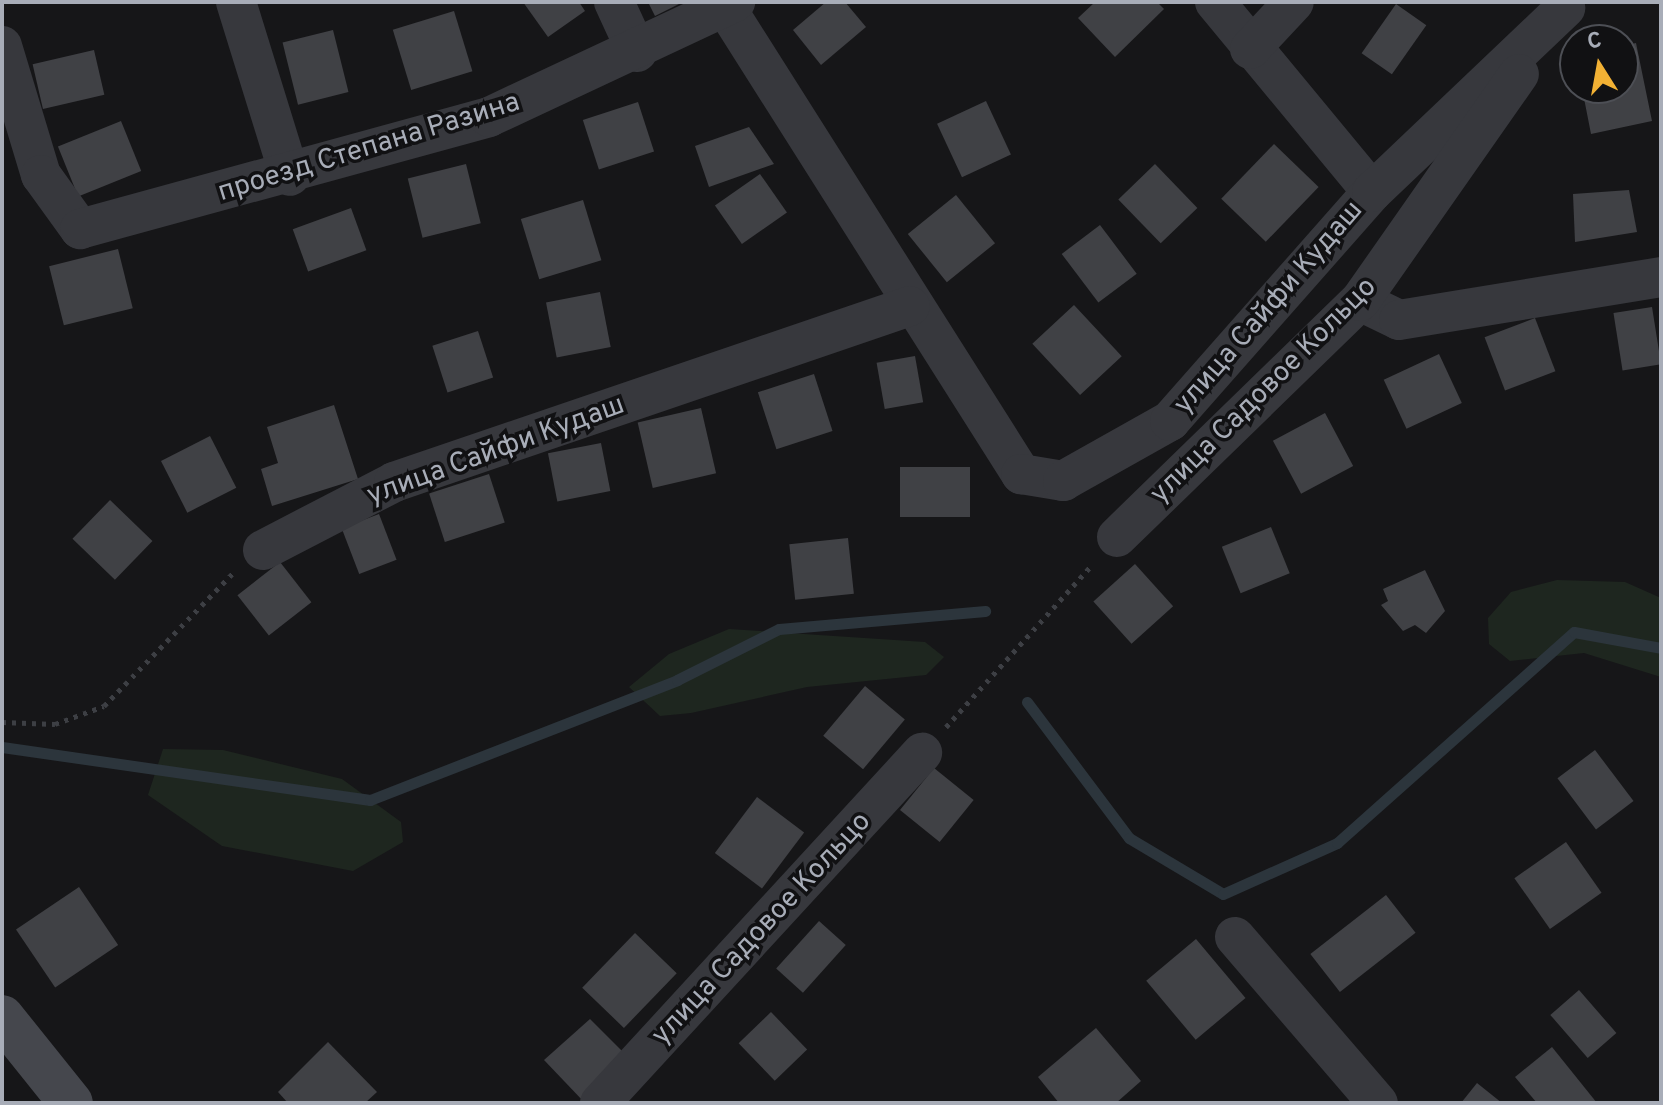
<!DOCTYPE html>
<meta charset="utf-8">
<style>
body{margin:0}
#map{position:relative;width:1663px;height:1105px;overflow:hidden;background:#161618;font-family:Overpass,sans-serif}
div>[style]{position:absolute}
.green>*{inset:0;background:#1e261f}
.stream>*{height:11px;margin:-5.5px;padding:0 5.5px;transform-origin:5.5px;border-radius:5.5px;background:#2c353c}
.building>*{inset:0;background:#404145;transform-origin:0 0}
.path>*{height:5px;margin-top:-2.5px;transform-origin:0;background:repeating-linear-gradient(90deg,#3d3f44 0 4px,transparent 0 10px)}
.street>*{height:40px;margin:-20px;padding:0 20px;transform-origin:20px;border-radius:20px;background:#37383d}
.secondary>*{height:44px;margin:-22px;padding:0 22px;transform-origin:22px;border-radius:22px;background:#45474d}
span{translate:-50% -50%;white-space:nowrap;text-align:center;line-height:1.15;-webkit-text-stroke:7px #111113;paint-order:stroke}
.street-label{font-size:28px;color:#a8adb8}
.frame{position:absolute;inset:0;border:4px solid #a8adb8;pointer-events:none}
.north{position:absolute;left:1559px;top:24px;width:80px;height:80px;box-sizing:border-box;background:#111113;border:2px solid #4d4f55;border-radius:50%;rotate:349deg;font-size:22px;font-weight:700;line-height:32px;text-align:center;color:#a8adb8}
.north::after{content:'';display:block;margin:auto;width:28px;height:36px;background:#f2b134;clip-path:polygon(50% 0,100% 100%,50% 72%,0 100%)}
</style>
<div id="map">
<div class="green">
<i style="clip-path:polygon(1557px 580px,1625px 582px,1661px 598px,1661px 677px,1584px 653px,1510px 661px,1489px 644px,1488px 618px,1511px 592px)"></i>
<i style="clip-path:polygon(729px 629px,925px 642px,944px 657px,926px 675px,807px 687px,691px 713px,660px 716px,629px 687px,669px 654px)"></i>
<i style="clip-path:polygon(163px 749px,223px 750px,342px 779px,401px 822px,403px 842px,353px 871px,222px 846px,148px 795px)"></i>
</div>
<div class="stream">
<i style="left:1027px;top:702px;width:170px;rotate:53.1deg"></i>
<i style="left:1129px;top:838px;width:109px;rotate:30.8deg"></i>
<i style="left:1223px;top:894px;width:125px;rotate:-24.1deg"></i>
<i style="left:1337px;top:843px;width:317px;rotate:-41.7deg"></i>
<i style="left:1574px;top:632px;width:88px;rotate:10.4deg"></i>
<i style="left:2px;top:747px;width:372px;rotate:8.2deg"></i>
<i style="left:370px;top:800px;width:330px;rotate:-21.3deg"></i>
<i style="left:677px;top:680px;width:114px;rotate:-26.6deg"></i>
<i style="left:779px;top:629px;width:207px;rotate:-5deg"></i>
</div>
<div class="building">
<i style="clip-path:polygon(523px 2px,579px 2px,585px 11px,548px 37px)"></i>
<i style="clip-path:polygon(648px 2px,683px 2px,655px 16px)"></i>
<i style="clip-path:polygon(826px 2px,845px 2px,866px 27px,821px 65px,793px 30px)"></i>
<i style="clip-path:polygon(1095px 2px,1157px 2px,1164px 9px,1115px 57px,1078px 18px)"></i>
<i style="left:1396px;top:4px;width:37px;height:60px;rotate:35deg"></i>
<i style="left:454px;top:11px;width:63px;height:64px;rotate:73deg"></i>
<i style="left:333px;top:30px;width:64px;height:52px;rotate:76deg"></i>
<i style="clip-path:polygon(1636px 43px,1652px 121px,1591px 134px,1582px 88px,1623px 88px,1623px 46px)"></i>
<i style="left:94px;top:50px;width:46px;height:63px;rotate:77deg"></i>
<i style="left:986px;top:101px;width:59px;height:54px;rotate:65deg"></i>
<i style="left:638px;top:102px;width:52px;height:58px;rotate:72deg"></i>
<i style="left:121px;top:121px;width:54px;height:68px;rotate:68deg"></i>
<i style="clip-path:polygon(749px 127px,774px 164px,709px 187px,695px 146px)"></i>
<i style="left:1274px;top:144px;width:62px;height:76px;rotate:44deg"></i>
<i style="left:466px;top:164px;width:61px;height:60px;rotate:76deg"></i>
<i style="left:1155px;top:164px;width:61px;height:51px;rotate:46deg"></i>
<i style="left:760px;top:174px;width:47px;height:55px;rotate:55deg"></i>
<i style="clip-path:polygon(1629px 190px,1637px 232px,1575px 242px,1573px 194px)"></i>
<i style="left:956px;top:195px;width:62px;height:62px;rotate:51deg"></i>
<i style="left:583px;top:200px;width:63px;height:65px;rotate:73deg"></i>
<i style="left:351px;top:208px;width:45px;height:62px;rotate:70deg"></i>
<i style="left:1100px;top:225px;width:61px;height:48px;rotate:53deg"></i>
<i style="left:118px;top:249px;width:61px;height:71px;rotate:76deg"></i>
<i style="left:600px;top:292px;width:56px;height:55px;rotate:79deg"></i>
<i style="left:1074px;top:305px;width:70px;height:57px;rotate:47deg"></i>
<i style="left:1652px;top:307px;width:58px;height:39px;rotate:81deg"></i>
<i style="left:1535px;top:318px;width:57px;height:54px;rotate:69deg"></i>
<i style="left:478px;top:331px;width:49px;height:48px;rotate:72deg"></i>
<i style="left:1439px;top:354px;width:54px;height:61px;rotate:65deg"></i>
<i style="left:915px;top:356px;width:47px;height:39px;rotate:80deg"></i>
<i style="left:814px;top:374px;width:60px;height:59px;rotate:72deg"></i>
<i style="clip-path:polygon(334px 405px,358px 479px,272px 506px,261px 469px,278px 463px,267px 427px)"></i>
<i style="left:701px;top:408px;width:67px;height:65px;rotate:77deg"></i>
<i style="left:1325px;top:413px;width:60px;height:59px;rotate:62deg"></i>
<i style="left:210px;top:436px;width:58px;height:55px;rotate:63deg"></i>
<i style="left:601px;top:443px;width:49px;height:54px;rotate:79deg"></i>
<i style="left:900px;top:467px;width:70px;height:50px"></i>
<i style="left:489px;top:474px;width:51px;height:63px;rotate:72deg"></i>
<i style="left:110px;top:500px;width:59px;height:54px;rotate:44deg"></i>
<i style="left:379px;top:514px;width:49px;height:40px;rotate:69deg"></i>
<i style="left:1271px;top:527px;width:50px;height:53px;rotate:68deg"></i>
<i style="left:848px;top:538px;width:56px;height:59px;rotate:84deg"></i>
<i style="left:280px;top:562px;width:51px;height:54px;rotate:52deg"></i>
<i style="left:1135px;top:564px;width:57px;height:56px;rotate:48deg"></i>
<i style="clip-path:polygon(1425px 570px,1445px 611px,1426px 633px,1415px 625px,1403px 631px,1381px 605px,1388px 601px,1383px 589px)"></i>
<i style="left:865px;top:686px;width:52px;height:65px;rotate:40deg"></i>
<i style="left:1595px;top:750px;width:64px;height:47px;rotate:53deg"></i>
<i style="left:934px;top:768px;width:51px;height:54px;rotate:39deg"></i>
<i style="left:757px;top:797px;width:59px;height:70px;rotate:37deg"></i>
<i style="left:1566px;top:842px;width:62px;height:63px;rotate:55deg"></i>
<i style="left:79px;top:887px;width:70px;height:76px;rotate:56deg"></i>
<i style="left:1386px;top:895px;width:48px;height:96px;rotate:52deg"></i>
<i style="left:819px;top:921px;width:36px;height:64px;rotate:42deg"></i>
<i style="left:635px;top:933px;width:58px;height:76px;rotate:44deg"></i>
<i style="left:1196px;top:939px;width:77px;height:65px;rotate:50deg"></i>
<i style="left:1579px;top:990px;width:57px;height:38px;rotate:49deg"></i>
<i style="left:771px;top:1012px;width:52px;height:45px;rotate:46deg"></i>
<i style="clip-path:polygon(590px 1019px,638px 1067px,585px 1103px,544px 1060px)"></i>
<i style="clip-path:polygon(1096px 1028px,1141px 1081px,1116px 1103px,1059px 1103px,1038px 1077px)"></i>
<i style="clip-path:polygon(328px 1042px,377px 1092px,365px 1103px,288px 1103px,278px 1092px)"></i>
<i style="clip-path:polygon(1552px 1047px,1597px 1103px,1537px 1103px,1515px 1077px)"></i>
<i style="clip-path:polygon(1477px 1083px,1502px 1103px,1461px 1103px)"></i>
</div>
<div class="path">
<i style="left:2px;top:722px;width:53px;rotate:2.2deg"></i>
<i style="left:55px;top:724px;width:52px;rotate:-20.2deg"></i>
<i style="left:104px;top:706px;width:185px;rotate:-45.9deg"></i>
<i style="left:946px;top:727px;width:218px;rotate:-48deg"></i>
</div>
<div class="street">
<i style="left:236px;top:2px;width:182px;rotate:72.8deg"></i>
<i style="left:614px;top:2px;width:55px;rotate:65.3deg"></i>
<i style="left:1215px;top:2px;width:246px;rotate:50.4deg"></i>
<i style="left:726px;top:8px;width:552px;rotate:57.66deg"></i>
<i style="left:1021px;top:474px;width:43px;rotate:9.5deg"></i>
<i style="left:1063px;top:481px;width:123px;rotate:-29.3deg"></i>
<i style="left:1170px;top:421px;width:305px;rotate:-48.6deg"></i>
<i style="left:1372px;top:192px;width:267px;rotate:-43.6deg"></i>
<i style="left:2px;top:46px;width:135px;rotate:73.2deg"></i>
<i style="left:41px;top:175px;width:67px;rotate:54.2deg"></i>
<i style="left:80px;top:229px;width:424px;rotate:-15.3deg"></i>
<i style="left:489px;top:117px;width:272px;rotate:-25.1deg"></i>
<i style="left:1250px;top:49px;width:64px;rotate:-46.9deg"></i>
<i style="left:1360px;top:301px;width:43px;rotate:26deg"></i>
<i style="left:1399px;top:320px;width:266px;rotate:-9.3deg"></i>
<i style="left:1117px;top:537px;width:339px;rotate:-44.2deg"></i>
<i style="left:1360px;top:301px;width:277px;rotate:-55deg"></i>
<i style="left:263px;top:550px;width:148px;rotate:-27.4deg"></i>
<i style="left:394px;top:482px;width:545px;rotate:-18.83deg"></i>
<i style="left:1235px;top:937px;width:219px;rotate:49.3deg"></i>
<i style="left:600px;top:1103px;width:476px;rotate:-47.4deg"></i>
</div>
<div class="secondary">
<i style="left:2px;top:1017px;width:110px;rotate:51.3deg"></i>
</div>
<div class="street-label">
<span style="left:369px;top:148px;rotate:-17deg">проезд Степана Разина</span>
<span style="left:1269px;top:308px;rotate:-49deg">улица Сайфи Кудаш</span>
<span style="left:1264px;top:391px;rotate:-45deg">улица Садовое Кольцо</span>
<span style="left:496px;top:451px;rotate:-20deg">улица Сайфи Кудаш</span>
<span style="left:762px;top:929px;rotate:-47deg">улица Садовое Кольцо</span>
</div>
<div class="frame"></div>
<div class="north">С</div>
</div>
